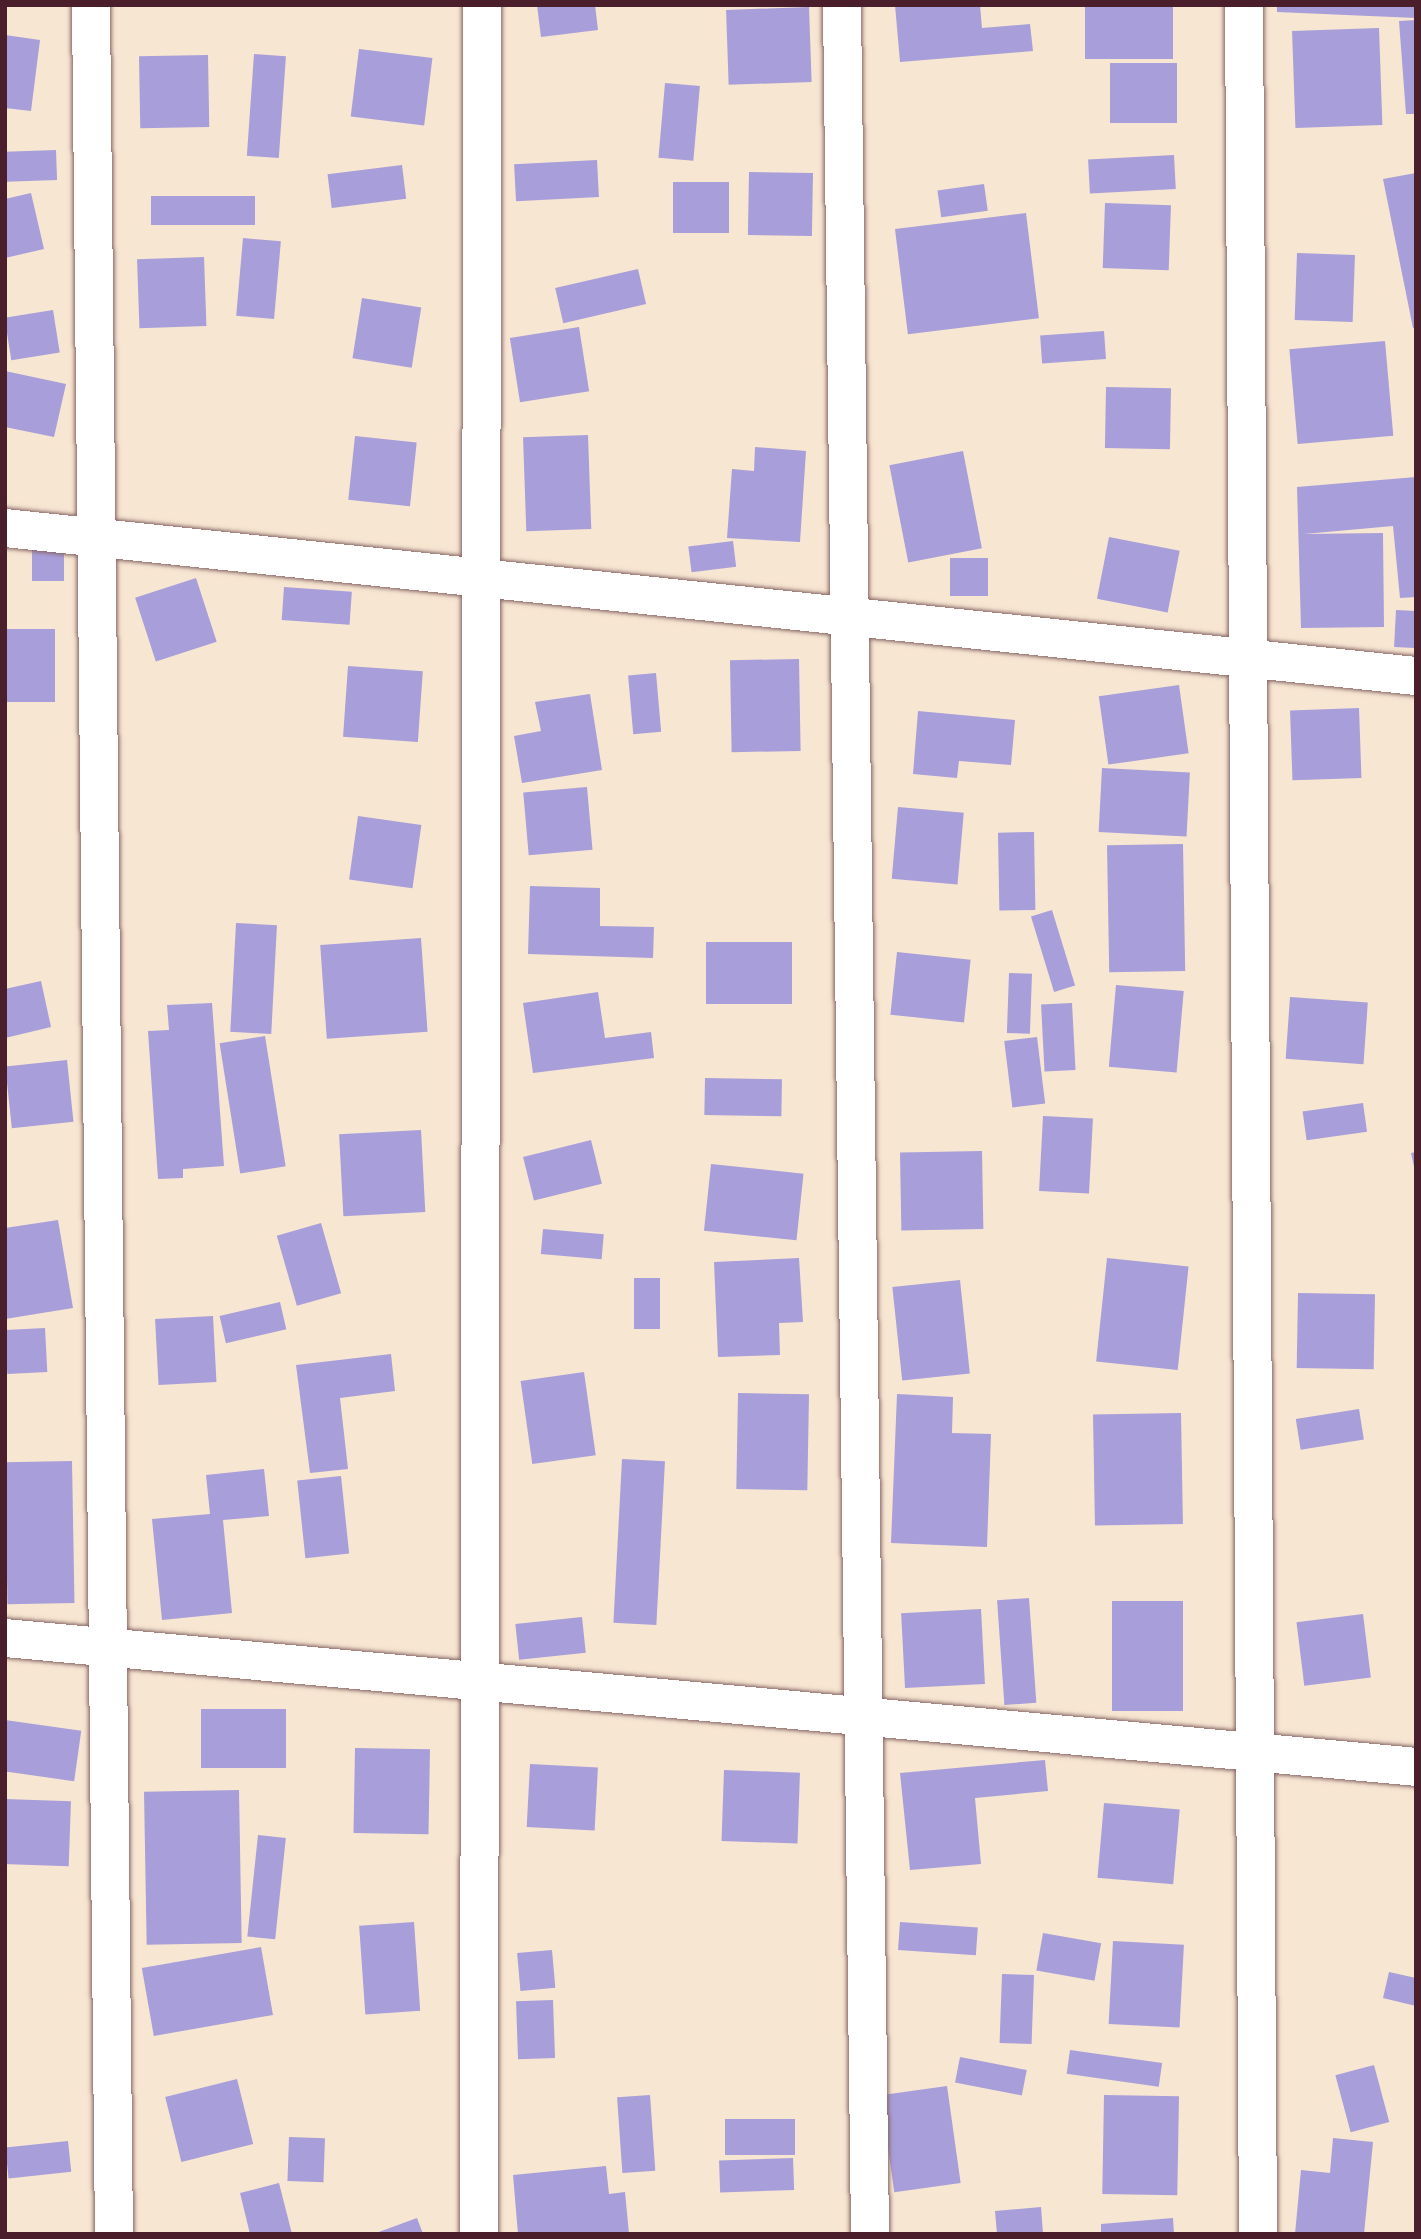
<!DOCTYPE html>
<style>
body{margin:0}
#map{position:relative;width:1421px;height:2239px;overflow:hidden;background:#f7e6d2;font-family:"IM FELL English",serif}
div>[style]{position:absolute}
.building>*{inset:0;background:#a89ed9;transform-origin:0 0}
.roads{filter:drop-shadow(0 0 2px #876565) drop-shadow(0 0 2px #876565)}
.minor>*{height:38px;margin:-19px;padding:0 19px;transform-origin:19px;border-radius:19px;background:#fff}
span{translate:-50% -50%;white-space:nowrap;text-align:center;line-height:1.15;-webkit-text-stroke:6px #fff;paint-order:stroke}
.frame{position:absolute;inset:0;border:7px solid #4a1f2b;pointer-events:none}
</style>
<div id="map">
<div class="building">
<i style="clip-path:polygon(537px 5px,595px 5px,598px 30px,541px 37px)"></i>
<i style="clip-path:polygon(895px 5px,980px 5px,982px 28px,1030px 24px,1033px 51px,900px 62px)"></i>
<i style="left:1085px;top:5px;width:88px;height:54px"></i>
<i style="clip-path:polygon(1277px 5px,1416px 5px,1416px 18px,1277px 12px)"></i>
<i style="left:809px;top:7px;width:75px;height:83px;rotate:88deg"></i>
<i style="clip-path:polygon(1416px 20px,1416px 114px,1406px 114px,1399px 21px)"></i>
<i style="left:1379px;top:28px;width:97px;height:87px;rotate:88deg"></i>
<i style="clip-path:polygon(5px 35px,40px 40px,31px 111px,5px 108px)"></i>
<i style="left:359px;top:49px;width:74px;height:68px;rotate:7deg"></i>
<i style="left:254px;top:54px;width:32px;height:102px;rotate:4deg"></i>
<i style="left:208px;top:55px;width:72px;height:69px;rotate:89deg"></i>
<i style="left:1177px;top:63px;width:60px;height:67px;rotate:90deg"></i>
<i style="left:665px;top:83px;width:35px;height:75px;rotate:5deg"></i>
<i style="left:56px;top:150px;width:30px;height:51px;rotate:88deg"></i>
<i style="left:1174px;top:155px;width:34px;height:86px;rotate:87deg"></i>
<i style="left:597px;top:160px;width:37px;height:83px;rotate:87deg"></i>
<i style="left:402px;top:165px;width:34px;height:75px;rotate:83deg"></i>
<i style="left:749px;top:172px;width:64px;height:63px;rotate:1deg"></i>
<i style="clip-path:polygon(1416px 173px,1416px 328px,1413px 328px,1383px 179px)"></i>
<i style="left:673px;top:182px;width:56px;height:51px"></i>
<i style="left:984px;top:184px;width:27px;height:47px;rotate:82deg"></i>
<i style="clip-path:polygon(31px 193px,44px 249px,5px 258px,5px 199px)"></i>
<i style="left:151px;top:196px;width:104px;height:29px"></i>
<i style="left:1105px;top:203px;width:66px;height:65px;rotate:2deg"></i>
<i style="left:1026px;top:213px;width:106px;height:132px;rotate:83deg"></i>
<i style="left:243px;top:238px;width:38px;height:78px;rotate:5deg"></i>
<i style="left:1297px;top:253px;width:58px;height:67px;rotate:2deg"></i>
<i style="left:204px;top:257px;width:69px;height:67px;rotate:88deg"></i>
<i style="left:638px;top:269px;width:36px;height:85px;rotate:77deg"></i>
<i style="left:362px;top:298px;width:60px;height:61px;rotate:9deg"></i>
<i style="left:53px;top:310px;width:43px;height:49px;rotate:81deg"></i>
<i style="left:579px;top:327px;width:65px;height:70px;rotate:81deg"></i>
<i style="left:1104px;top:331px;width:28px;height:64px;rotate:86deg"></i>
<i style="left:1385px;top:341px;width:95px;height:96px;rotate:85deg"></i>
<i style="clip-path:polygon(5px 371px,66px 384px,54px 437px,5px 427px)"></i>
<i style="left:1106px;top:387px;width:65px;height:61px;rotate:1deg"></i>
<i style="left:588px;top:435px;width:94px;height:65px;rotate:88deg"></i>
<i style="left:355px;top:436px;width:62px;height:64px;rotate:6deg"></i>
<i style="clip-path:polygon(755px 447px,806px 451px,800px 542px,727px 538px,732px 469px,754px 471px)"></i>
<i style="left:963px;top:451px;width:99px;height:75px;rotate:79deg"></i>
<i style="clip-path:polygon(1416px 477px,1416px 597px,1400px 598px,1393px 526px,1304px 534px,1383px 533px,1384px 627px,1301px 628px,1297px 487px)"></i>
<i style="left:32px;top:536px;width:32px;height:45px"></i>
<i style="left:1109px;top:537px;width:72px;height:63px;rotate:11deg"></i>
<i style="left:733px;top:541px;width:26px;height:45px;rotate:83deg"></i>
<i style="left:950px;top:558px;width:38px;height:38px"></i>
<i style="left:196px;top:578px;width:67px;height:64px;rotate:72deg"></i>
<i style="left:284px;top:587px;width:68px;height:33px;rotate:4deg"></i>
<i style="left:1396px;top:610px;width:20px;height:37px;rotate:3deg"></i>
<i style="left:5px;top:629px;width:50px;height:73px"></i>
<i style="left:799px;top:659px;width:92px;height:69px;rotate:89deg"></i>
<i style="left:348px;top:666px;width:75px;height:71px;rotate:4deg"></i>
<i style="left:656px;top:673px;width:59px;height:28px;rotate:85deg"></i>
<i style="left:1179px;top:685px;width:69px;height:81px;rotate:82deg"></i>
<i style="clip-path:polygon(590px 694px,602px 770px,522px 783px,514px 736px,541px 731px,535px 702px)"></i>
<i style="left:1359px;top:708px;width:70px;height:69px;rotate:88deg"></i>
<i style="clip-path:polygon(918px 711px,1015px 720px,1011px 765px,959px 761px,957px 778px,913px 774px)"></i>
<i style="left:1102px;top:768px;width:88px;height:64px;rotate:3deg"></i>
<i style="left:587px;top:787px;width:63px;height:64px;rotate:85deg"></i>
<i style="left:898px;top:807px;width:66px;height:72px;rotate:5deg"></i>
<i style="left:358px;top:816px;width:64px;height:64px;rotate:8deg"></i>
<i style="left:1034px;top:832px;width:78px;height:36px;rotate:89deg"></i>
<i style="left:1183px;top:844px;width:127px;height:76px;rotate:89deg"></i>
<i style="clip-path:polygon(530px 886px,600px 888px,600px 926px,654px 927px,653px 958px,528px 954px)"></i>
<i style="left:1052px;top:910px;width:79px;height:22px;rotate:73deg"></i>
<i style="left:236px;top:923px;width:41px;height:109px;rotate:3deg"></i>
<i style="left:421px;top:938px;width:94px;height:101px;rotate:86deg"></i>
<i style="left:792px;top:942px;width:62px;height:86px;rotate:90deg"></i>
<i style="left:897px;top:952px;width:74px;height:63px;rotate:6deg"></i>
<i style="left:1009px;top:973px;width:23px;height:60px;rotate:2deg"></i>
<i style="clip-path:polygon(41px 981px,51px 1027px,5px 1038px,5px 989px)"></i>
<i style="left:1116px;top:985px;width:68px;height:82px;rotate:5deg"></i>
<i style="clip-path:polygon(598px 992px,605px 1038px,651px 1032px,654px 1058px,533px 1073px,523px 1003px)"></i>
<i style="left:1290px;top:997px;width:78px;height:62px;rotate:4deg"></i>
<i style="clip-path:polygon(212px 1003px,224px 1166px,183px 1169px,183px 1178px,158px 1179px,148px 1031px,169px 1030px,167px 1005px)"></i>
<i style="left:1072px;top:1003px;width:67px;height:31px;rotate:87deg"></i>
<i style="left:265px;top:1036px;width:132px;height:46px;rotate:81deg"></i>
<i style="left:1037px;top:1037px;width:67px;height:33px;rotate:83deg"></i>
<i style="left:67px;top:1060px;width:62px;height:62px;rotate:84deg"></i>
<i style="left:705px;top:1078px;width:77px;height:37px;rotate:1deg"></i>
<i style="left:1363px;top:1103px;width:29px;height:61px;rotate:82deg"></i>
<i style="left:1043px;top:1116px;width:50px;height:75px;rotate:3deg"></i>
<i style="left:421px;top:1130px;width:82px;height:82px;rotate:87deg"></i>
<i style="left:591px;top:1140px;width:45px;height:70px;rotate:76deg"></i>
<i style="left:982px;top:1151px;width:78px;height:82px;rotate:89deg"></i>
<i style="clip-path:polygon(1416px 1152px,1416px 1171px,1415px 1171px,1411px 1153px)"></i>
<i style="left:711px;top:1164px;width:93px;height:67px;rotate:6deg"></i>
<i style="clip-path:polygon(58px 1220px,73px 1308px,5px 1319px,5px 1228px)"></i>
<i style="left:321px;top:1223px;width:73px;height:46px;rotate:74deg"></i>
<i style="left:543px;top:1229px;width:61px;height:25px;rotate:5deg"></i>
<i style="clip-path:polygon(799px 1258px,803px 1322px,779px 1323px,780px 1355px,718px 1357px,714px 1262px)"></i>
<i style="left:1107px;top:1258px;width:82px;height:104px;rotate:6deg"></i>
<i style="left:634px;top:1278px;width:26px;height:51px"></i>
<i style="left:960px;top:1280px;width:94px;height:68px;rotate:84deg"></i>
<i style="left:1298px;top:1293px;width:77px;height:75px;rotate:1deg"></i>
<i style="left:280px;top:1302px;width:28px;height:62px;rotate:77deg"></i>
<i style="left:213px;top:1316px;width:66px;height:58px;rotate:87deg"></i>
<i style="left:45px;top:1328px;width:44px;height:40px;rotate:87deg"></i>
<i style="clip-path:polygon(391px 1354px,395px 1391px,340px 1398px,348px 1469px,310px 1473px,296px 1365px)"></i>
<i style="left:584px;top:1372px;width:84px;height:64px;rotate:82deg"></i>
<i style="left:738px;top:1393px;width:71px;height:96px;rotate:1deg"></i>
<i style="clip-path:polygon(897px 1394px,953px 1397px,952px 1433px,991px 1434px,987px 1547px,891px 1543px)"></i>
<i style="left:1359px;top:1409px;width:31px;height:64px;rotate:81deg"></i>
<i style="left:1181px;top:1413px;width:111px;height:88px;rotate:89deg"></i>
<i style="left:622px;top:1459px;width:43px;height:164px;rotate:3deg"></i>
<i style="left:72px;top:1461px;width:142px;height:67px;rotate:89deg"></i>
<i style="clip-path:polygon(264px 1469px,269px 1516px,223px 1520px,232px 1613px,162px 1620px,152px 1519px,210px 1514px,206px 1475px)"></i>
<i style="left:341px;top:1476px;width:78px;height:44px;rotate:84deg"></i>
<i style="left:1029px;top:1598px;width:105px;height:32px;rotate:86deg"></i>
<i style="left:1112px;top:1601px;width:71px;height:110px"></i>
<i style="left:981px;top:1609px;width:75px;height:80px;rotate:87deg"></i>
<i style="left:1363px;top:1614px;width:64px;height:67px;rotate:83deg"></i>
<i style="left:582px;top:1617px;width:36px;height:67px;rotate:84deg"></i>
<i style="left:201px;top:1709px;width:85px;height:59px"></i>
<i style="left:5px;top:1720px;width:77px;height:51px;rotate:8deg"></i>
<i style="left:355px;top:1748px;width:75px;height:85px;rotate:1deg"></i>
<i style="clip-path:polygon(1045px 1760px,1048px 1791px,975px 1798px,981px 1864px,910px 1870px,900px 1773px)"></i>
<i style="left:530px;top:1764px;width:68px;height:63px;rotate:3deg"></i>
<i style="left:724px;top:1770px;width:76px;height:71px;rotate:2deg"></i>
<i style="left:239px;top:1790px;width:153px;height:95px;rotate:89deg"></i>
<i style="left:5px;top:1799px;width:66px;height:65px;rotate:2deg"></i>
<i style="left:1104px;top:1803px;width:76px;height:75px;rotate:5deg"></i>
<i style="left:258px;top:1835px;width:28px;height:102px;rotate:6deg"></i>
<i style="left:414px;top:1922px;width:89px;height:55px;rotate:86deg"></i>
<i style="left:900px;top:1922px;width:78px;height:28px;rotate:4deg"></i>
<i style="left:1043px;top:1933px;width:59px;height:38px;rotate:10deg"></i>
<i style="left:1113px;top:1941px;width:71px;height:83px;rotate:3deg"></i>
<i style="left:261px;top:1947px;width:69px;height:121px;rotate:80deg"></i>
<i style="left:552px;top:1950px;width:38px;height:35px;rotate:85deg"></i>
<i style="clip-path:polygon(1389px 1972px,1416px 1978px,1416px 2006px,1383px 1998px)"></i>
<i style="left:1002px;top:1974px;width:32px;height:69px;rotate:2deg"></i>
<i style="left:553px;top:2000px;width:58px;height:37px;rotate:88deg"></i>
<i style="left:1070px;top:2050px;width:93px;height:24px;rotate:8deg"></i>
<i style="left:960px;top:2057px;width:68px;height:26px;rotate:11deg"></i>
<i style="left:1374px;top:2065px;width:59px;height:40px;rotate:75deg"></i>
<i style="left:237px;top:2079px;width:67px;height:74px;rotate:76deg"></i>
<i style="left:947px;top:2086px;width:98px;height:67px;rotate:82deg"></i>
<i style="left:650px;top:2095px;width:76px;height:33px;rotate:86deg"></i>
<i style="left:1104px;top:2095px;width:75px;height:99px;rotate:1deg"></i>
<i style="left:795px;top:2119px;width:36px;height:70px;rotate:90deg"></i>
<i style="left:289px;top:2137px;width:36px;height:44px;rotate:2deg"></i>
<i style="clip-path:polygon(1333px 2138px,1373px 2142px,1364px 2234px,1295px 2234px,1301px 2170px,1330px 2173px)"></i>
<i style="left:68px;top:2141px;width:31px;height:63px;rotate:84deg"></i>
<i style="left:793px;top:2158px;width:32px;height:74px;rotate:88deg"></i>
<i style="clip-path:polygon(606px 2166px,609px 2194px,625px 2192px,629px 2234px,518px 2234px,513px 2175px)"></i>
<i style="clip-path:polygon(279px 2183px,292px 2234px,250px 2234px,240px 2193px)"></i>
<i style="clip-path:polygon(1041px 2207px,1043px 2234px,997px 2234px,995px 2211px)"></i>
<i style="clip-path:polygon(417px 2218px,423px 2234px,376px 2234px,376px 2233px)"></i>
<i style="clip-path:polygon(1173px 2218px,1174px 2234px,1101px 2234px,1101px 2224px)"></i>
</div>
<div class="roads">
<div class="minor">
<i style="left:91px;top:5px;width:2229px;rotate:89.41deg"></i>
<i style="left:842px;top:5px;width:2229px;rotate:89.28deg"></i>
<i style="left:1244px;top:5px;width:2229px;rotate:89.64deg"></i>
<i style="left:5px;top:528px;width:1419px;rotate:5.99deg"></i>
<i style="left:5px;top:1638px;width:1417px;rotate:5.22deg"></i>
<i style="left:479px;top:2234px;width:2229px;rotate:-89.92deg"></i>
</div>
</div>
<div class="frame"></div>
</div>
